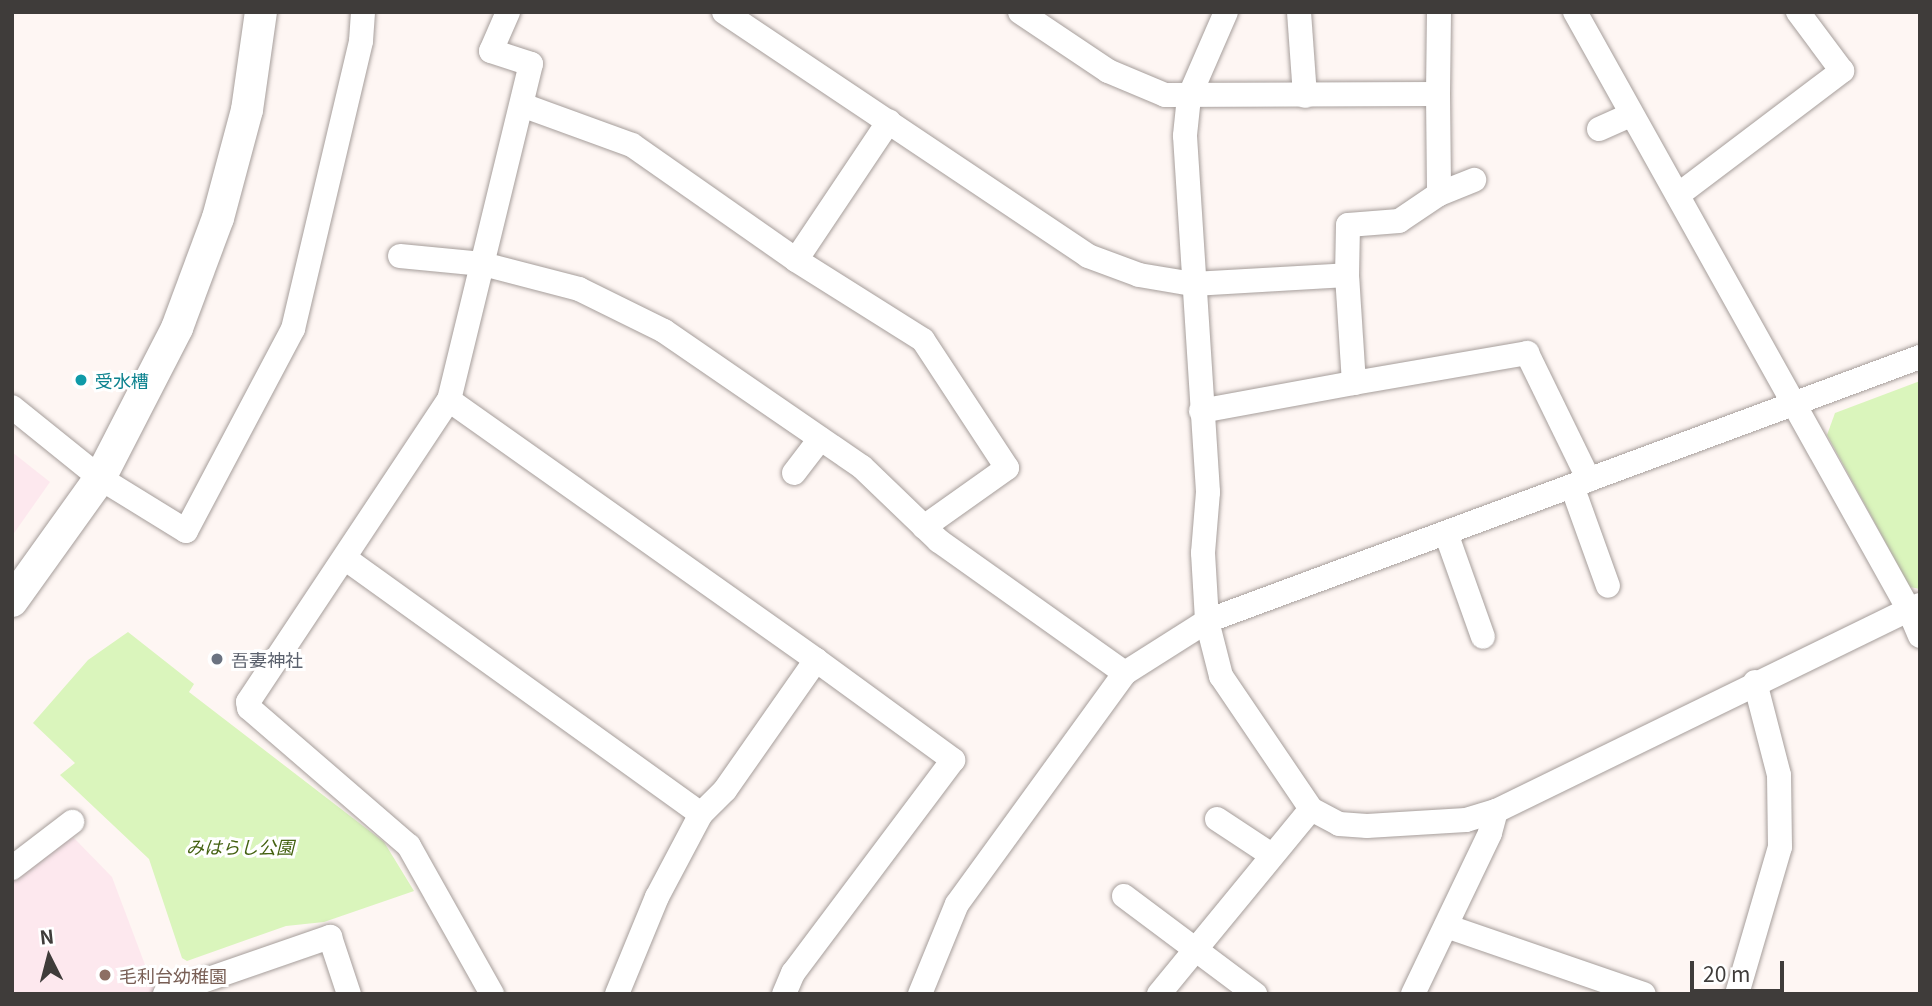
<!DOCTYPE html>
<meta charset="utf-8">
<style>
body{margin:0}
#map{position:relative;width:1932px;height:1006px;overflow:hidden;background:#fef6f3;font-family:Georgia,"Noto Sans JP",serif}
div>[style]{position:absolute}
.education>*{inset:0;background:#fde8ee}
.green>*{inset:0;background:#daf5bc}
.roads{filter:drop-shadow(0 0 2px #a69e9b) drop-shadow(0 0 2px #a69e9b)}
.minor>*{height:24px;margin:-12px;padding:0 12px;transform-origin:12px;border-radius:12px;background:#fff}
.tertiary>*{height:32px;margin:-16px;padding:0 16px;transform-origin:16px;border-radius:16px;background:#fff}
.dots>*{width:19px;height:19px;translate:-50% -50%;box-sizing:border-box;border:4px solid #fff;border-radius:50%}
span{translate:-50% -50%;white-space:nowrap;text-align:center;line-height:1.15;-webkit-text-stroke:6px #fff;paint-order:stroke}
.culture-label{font-size:18px;color:#0d838f}
.left{translate:0 -50%;text-align:left}
.worship-label{font-size:18px;color:#5b616d}
.park-label{font-size:18px;color:#436110;font-style:italic}
.education-label{font-size:18px;color:#785e54}
.frame{position:absolute;inset:0;border:14px solid #3f3c3a;pointer-events:none}
.north{position:absolute;left:14px;top:922px;width:70px;height:70px;-webkit-text-stroke:5px #fff;paint-order:stroke;rotate:354deg;font-size:19px;font-weight:700;line-height:28px;text-align:center;color:#3f3c3a}
.north::after{content:'';display:block;margin:auto;width:24px;height:32px;background:#3f3c3a;clip-path:polygon(50% 0,100% 100%,50% 72%,0 100%)}
.scale{position:absolute;left:1690px;top:961px;width:94px;height:32px;box-sizing:border-box;border:4px solid #3f3c3a;border-top:0;padding-left:9px;font-size:21px;line-height:24px;white-space:nowrap;color:#3f3c3a;-webkit-text-stroke:5px #fff;paint-order:stroke}
</style>
<div id="map">
<div class="education">
<i style="clip-path:polygon(12px 452px,50px 482px,12px 536px)"></i>
<i style="clip-path:polygon(74px 838px,112px 877px,156px 994px,12px 994px,12px 879px,63px 840px)"></i>
</div>
<div class="green">
<i style="clip-path:polygon(1920px 381px,1920px 589px,1910px 587px,1827px 435px,1835px 413px)"></i>
<i style="clip-path:polygon(128px 632px,194px 684px,189px 692px,384px 842px,414px 891px,324px 922px,286px 926px,187px 961px,182px 958px,149px 859px,60px 775px,75px 763px,33px 723px,88px 660px)"></i>
</div>
<div class="roads">
<div class="minor">
<i style="left:724px;top:12px;width:438px;rotate:33.8deg"></i>
<i style="left:1088px;top:256px;width:54px;rotate:20.4deg"></i>
<i style="left:1139px;top:275px;width:55px;rotate:9.5deg"></i>
<i style="left:1193px;top:284px;width:154px;rotate:-3.3deg"></i>
<i style="left:1347px;top:275px;width:108px;rotate:86.3deg"></i>
<i style="left:1354px;top:383px;width:176px;rotate:-9.8deg"></i>
<i style="left:1527px;top:353px;width:141px;rotate:64deg"></i>
<i style="left:1020px;top:12px;width:106px;rotate:33.8deg"></i>
<i style="left:1108px;top:71px;width:62px;rotate:22.8deg"></i>
<i style="left:1165px;top:95px;width:273px;rotate:-0.2deg"></i>
<i style="left:1438px;top:94px;width:100px;rotate:89.4deg"></i>
<i style="left:1439px;top:194px;width:48px;rotate:146deg"></i>
<i style="left:1399px;top:221px;width:51px;rotate:175.5deg"></i>
<i style="left:1348px;top:225px;width:50px;rotate:91.1deg"></i>
<i style="left:1226px;top:12px;width:93px;rotate:113.5deg"></i>
<i style="left:1189px;top:97px;width:39px;rotate:96deg"></i>
<i style="left:1185px;top:136px;width:357px;rotate:86.3deg"></i>
<i style="left:1208px;top:492px;width:61px;rotate:94.7deg"></i>
<i style="left:1203px;top:553px;width:68px;rotate:86.6deg"></i>
<i style="left:1207px;top:621px;width:57px;rotate:75.7deg"></i>
<i style="left:1221px;top:676px;width:161px;rotate:55.9deg"></i>
<i style="left:1311px;top:809px;width:32px;rotate:28deg"></i>
<i style="left:1339px;top:824px;width:28px;rotate:4deg"></i>
<i style="left:1367px;top:826px;width:99px;rotate:-3.5deg"></i>
<i style="left:1466px;top:820px;width:31px;rotate:-17deg"></i>
<i style="left:1496px;top:811px;width:459px;rotate:-26deg"></i>
<i style="left:1909px;top:610px;width:685px;rotate:-119.18deg"></i>
<i style="left:1299px;top:12px;width:84px;rotate:85.9deg"></i>
<i style="left:1438px;top:94px;width:82px;rotate:-89.3deg"></i>
<i style="left:522px;top:105px;width:117px;rotate:20deg"></i>
<i style="left:632px;top:145px;width:200px;rotate:35deg"></i>
<i style="left:796px;top:260px;width:150px;rotate:32.2deg"></i>
<i style="left:923px;top:340px;width:153px;rotate:56.7deg"></i>
<i style="left:1007px;top:468px;width:102px;rotate:144.6deg"></i>
<i style="left:1599px;top:129px;width:35px;rotate:-24deg"></i>
<i style="left:1439px;top:194px;width:38px;rotate:-22deg"></i>
<i style="left:1678px;top:195px;width:206px;rotate:-37.1deg"></i>
<i style="left:1842px;top:71px;width:74px;rotate:-126.7deg"></i>
<i style="left:400px;top:256px;width:83px;rotate:5.5deg"></i>
<i style="left:483px;top:264px;width:99px;rotate:14.6deg"></i>
<i style="left:579px;top:289px;width:95px;rotate:26.3deg"></i>
<i style="left:664px;top:331px;width:240px;rotate:34.5deg"></i>
<i style="left:862px;top:467px;width:107px;rotate:43.9deg"></i>
<i style="left:939px;top:541px;width:228px;rotate:35.4deg"></i>
<i style="left:796px;top:260px;width:167px;rotate:-56.2deg"></i>
<i style="left:449px;top:400px;width:450px;rotate:35.3deg"></i>
<i style="left:12px;top:407px;width:113px;rotate:38.9deg"></i>
<i style="left:100px;top:478px;width:101px;rotate:31.6deg"></i>
<i style="left:186px;top:531px;width:229px;rotate:-62.1deg"></i>
<i style="left:293px;top:329px;width:296px;rotate:-76.7deg"></i>
<i style="left:361px;top:41px;width:29px;rotate:-86deg"></i>
<i style="left:1201px;top:411px;width:156px;rotate:-10.4deg"></i>
<i style="left:794px;top:473px;width:43px;rotate:-52.6deg"></i>
<i style="left:1572px;top:486px;width:106px;rotate:70.2deg"></i>
<i style="left:1446px;top:533px;width:110px;rotate:70.4deg"></i>
<i style="left:346px;top:559px;width:437px;rotate:35.7deg"></i>
<i style="left:1920px;top:605px;width:12px;rotate:156deg"></i>
<i style="left:1909px;top:610px;width:28px;rotate:67deg"></i>
<i style="left:1217px;top:819px;width:64px;rotate:33.4deg"></i>
<i style="left:12px;top:868px;width:76px;rotate:-37.5deg"></i>
<i style="left:1124px;top:896px;width:164px;rotate:36.8deg"></i>
<i style="left:1446px;top:926px;width:209px;rotate:19deg"></i>
<i style="left:165px;top:994px;width:175px;rotate:-19.1deg"></i>
<i style="left:330px;top:937px;width:60px;rotate:71.6deg"></i>
<i style="left:492px;top:994px;width:170px;rotate:-119.3deg"></i>
<i style="left:409px;top:846px;width:211px;rotate:-139.2deg"></i>
<i style="left:249px;top:708px;width:6px;rotate:-99deg"></i>
<i style="left:248px;top:702px;width:363px;rotate:-56.4deg"></i>
<i style="left:449px;top:400px;width:346px;rotate:-76.3deg"></i>
<i style="left:531px;top:64px;width:42px;rotate:-162deg"></i>
<i style="left:491px;top:51px;width:43px;rotate:-66.4deg"></i>
<i style="left:617px;top:994px;width:105px;rotate:-67.6deg"></i>
<i style="left:657px;top:897px;width:94px;rotate:-62.1deg"></i>
<i style="left:701px;top:814px;width:34px;rotate:-45deg"></i>
<i style="left:725px;top:790px;width:159px;rotate:-55deg"></i>
<i style="left:816px;top:660px;width:170px;rotate:36.1deg"></i>
<i style="left:953px;top:760px;width:266px;rotate:126.9deg"></i>
<i style="left:793px;top:973px;width:23px;rotate:113deg"></i>
<i style="left:920px;top:994px;width:97px;rotate:-67.7deg"></i>
<i style="left:957px;top:904px;width:286px;rotate:-54deg"></i>
<i style="left:1125px;top:673px;width:97px;rotate:-32.4deg"></i>
<i style="left:1207px;top:621px;width:760px;rotate:-20.32deg"></i>
<i style="left:1159px;top:994px;width:239px;rotate:-50.6deg"></i>
<i style="left:1413px;top:994px;width:178px;rotate:-64.4deg"></i>
<i style="left:1490px;top:833px;width:23px;rotate:-75deg"></i>
<i style="left:1737px;top:994px;width:153px;rotate:-73.7deg"></i>
<i style="left:1780px;top:847px;width:72px;rotate:-90.8deg"></i>
<i style="left:1779px;top:775px;width:96px;rotate:-104.5deg"></i>
</div>
<div class="tertiary">
<i style="left:12px;top:601px;width:151px;rotate:-54.4deg"></i>
<i style="left:100px;top:478px;width:169px;rotate:-62.8deg"></i>
<i style="left:177px;top:328px;width:117px;rotate:-69.6deg"></i>
<i style="left:218px;top:218px;width:112px;rotate:-75deg"></i>
<i style="left:247px;top:110px;width:99px;rotate:-81.9deg"></i>
</div>
</div>
<div class="dots">
<i style="left:81px;top:380px;background:#0f9aa8"></i>
<i style="left:217px;top:659px;background:#6b7280"></i>
<i style="left:105px;top:975px;background:#8d6e63"></i>
</div>
<div class="culture-label">
<span class="left" style="left:95px;top:380px">受水槽</span>
</div>
<div class="worship-label">
<span class="left" style="left:231px;top:659px">吾妻神社</span>
</div>
<div class="park-label">
<span style="left:240px;top:846px">みはらし公園</span>
</div>
<div class="education-label">
<span class="left" style="left:119px;top:975px">毛利台幼稚園</span>
</div>
<div class="frame"></div>
<div class="north">N</div>
<div class="scale">20 m</div>
</div>
